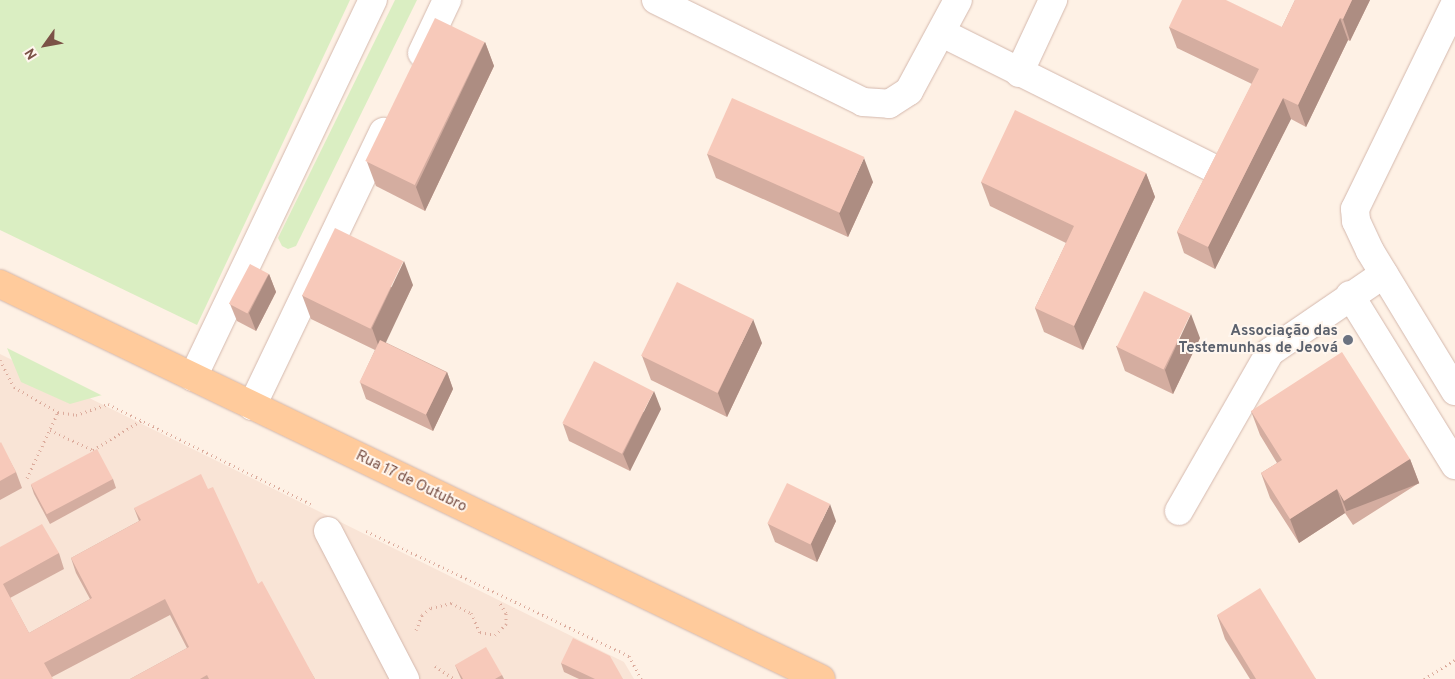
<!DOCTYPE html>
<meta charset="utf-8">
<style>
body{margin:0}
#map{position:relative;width:1455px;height:679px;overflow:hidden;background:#fef1e5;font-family:Overpass,sans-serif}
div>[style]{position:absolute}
.residential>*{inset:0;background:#f9e4d6}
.green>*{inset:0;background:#daeec2}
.path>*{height:3px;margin-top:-1.5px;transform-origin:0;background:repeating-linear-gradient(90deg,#dcac9d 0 1px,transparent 0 5px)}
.roads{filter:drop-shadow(0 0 1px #d4b8ad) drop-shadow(0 0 1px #d4b8ad)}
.minor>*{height:28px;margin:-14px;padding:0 14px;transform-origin:14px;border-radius:14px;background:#fff}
.major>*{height:28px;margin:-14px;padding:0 14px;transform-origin:14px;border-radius:14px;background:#ffcb9c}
.wall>*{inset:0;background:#d4ada0}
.shaded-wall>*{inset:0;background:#ad8d82;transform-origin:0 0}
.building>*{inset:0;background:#f7c9ba;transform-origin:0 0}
.dots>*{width:14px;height:14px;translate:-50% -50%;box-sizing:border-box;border:2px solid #fff6ee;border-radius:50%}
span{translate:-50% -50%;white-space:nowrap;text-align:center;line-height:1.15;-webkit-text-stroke:4px #fff6ee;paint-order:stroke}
.worship-label{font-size:15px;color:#5b616d;font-weight:700}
.right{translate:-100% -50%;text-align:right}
.street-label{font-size:15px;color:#7b5247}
.north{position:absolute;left:20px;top:20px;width:50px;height:50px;-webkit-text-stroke:4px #fff6ee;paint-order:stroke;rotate:238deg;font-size:14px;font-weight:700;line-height:20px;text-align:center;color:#7b5247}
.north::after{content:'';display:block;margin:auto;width:18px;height:22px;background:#7b5247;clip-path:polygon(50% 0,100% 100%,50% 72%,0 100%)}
</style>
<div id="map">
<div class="residential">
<i style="clip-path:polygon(0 354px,624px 662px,634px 679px,0 679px)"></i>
</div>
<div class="green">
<i style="clip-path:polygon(0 0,350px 0,197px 325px,0 230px)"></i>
<i style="clip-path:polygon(395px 0,417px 0,296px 246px,288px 249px,282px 246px,278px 238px)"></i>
<i style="clip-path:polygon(7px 348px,101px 395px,102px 395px,70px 404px,21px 382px)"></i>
</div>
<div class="path">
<i style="left:0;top:360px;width:30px;rotate:63deg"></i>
<i style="left:14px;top:387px;width:51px;rotate:29.6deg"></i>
<i style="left:58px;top:412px;width:18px;rotate:9deg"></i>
<i style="left:76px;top:415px;width:34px;rotate:-19deg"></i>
<i style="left:108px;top:404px;width:226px;rotate:26.2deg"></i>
<i style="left:50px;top:430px;width:47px;rotate:24.9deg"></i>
<i style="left:93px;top:450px;width:57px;rotate:-31.5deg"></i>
<i style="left:27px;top:478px;width:73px;rotate:-64.8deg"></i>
<i style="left:366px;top:531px;width:291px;rotate:25.4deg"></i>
<i style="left:629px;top:656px;width:26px;rotate:62deg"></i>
<i style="left:416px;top:630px;width:16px;rotate:-68deg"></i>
<i style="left:422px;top:615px;width:11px;rotate:-38deg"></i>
<i style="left:431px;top:608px;width:21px;rotate:-14deg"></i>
<i style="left:451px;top:603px;width:22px;rotate:27deg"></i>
<i style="left:471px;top:613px;width:21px;rotate:65deg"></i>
<i style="left:480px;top:632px;width:15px;rotate:11deg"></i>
<i style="left:495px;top:635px;width:16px;rotate:-45deg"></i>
<i style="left:506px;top:624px;width:11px;rotate:-90deg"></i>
<i style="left:506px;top:613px;width:13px;rotate:-122deg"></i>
<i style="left:435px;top:666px;width:23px;rotate:34deg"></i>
<i style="left:1424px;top:679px;width:36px;rotate:-32deg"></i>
</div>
<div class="roads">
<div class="minor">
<i style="left:656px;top:0;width:231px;rotate:26.2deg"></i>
<i style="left:863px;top:102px;width:26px;rotate:4deg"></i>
<i style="left:889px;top:104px;width:24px;rotate:-33deg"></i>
<i style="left:909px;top:91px;width:103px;rotate:-61.7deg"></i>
<i style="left:1455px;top:4px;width:228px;rotate:116deg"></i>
<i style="left:1355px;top:209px;width:12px;rotate:85deg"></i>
<i style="left:1356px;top:221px;width:33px;rotate:65deg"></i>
<i style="left:1370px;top:251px;width:164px;rotate:58.7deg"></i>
<i style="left:942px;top:33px;width:298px;rotate:26.5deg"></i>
<i style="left:422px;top:53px;width:59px;rotate:-64.7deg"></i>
<i style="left:1019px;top:73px;width:81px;rotate:-65deg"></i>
<i style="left:1350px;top:295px;width:200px;rotate:58.3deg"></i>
<i style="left:193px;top:377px;width:418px;rotate:-64.5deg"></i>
<i style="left:252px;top:406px;width:304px;rotate:-64.4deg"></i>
<i style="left:1179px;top:511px;width:183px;rotate:-60.2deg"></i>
<i style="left:1270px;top:352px;width:138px;rotate:-34.4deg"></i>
<i style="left:328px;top:531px;width:167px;rotate:62.5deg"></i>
</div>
<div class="major">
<i style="left:0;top:284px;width:911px;rotate:25.69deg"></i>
</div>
</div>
<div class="wall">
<i style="clip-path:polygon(1295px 0,1370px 0,1350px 41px,1348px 40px,1306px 127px,1291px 119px,1215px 269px,1184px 253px,1177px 232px,1252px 84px,1177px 48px,1169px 27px,1282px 27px)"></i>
<i style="clip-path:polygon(485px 42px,494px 66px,425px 211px,376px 186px,367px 162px)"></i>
<i style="clip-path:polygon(707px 154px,873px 182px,848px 237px,716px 178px)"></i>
<i style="clip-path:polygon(1146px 173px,1155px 197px,1083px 350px,1044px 332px,1035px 308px,1066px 243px,990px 206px,981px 182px)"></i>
<i style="clip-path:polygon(269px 274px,276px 292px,256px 331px,237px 321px,230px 304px)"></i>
<i style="clip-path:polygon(413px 285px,385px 342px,447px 372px,453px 389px,433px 431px,366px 399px,360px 382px,375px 350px,311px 319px,302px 295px)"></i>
<i style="clip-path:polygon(1200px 338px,1173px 394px,1125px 371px,1116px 346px)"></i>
<i style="clip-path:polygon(762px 343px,727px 417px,651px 380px,642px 356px)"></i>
<i style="clip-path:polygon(661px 409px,630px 471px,569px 441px,563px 424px)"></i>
<i style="clip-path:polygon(1251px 411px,1410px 459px,1419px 483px,1353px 525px,1345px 513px,1299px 543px,1270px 498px,1261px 473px,1277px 463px,1260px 435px)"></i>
<i style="clip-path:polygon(0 443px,16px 472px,22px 488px,0 500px)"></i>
<i style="clip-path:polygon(113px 479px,116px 488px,50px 524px,34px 494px,31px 485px)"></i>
<i style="clip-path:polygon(134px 508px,258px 584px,315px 679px,130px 679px,187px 648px,170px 615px,52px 677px,0 679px,0 547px,59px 553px,64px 569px,10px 598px,29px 633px,90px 599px,76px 573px,71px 558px,139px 521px)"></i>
<i style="clip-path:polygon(836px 521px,817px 562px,775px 542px,768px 524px)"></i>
<i style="clip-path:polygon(1217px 615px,1316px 679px,1250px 679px,1225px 639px)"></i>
<i style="clip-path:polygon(561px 663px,623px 679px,579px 679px,564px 672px)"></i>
<i style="clip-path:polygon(455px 665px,502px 675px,504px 679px,461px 679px)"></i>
</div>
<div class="shaded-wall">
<i style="clip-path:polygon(1352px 0,1370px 0,1350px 41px,1343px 19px)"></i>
<i style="clip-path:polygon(1340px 18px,1348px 40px,1306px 127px,1298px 105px)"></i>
<i style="clip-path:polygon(485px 42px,494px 66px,425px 211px,416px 187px)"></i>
<i style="clip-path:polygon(1283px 98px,1291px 119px,1215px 269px,1208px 247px)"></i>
<i style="clip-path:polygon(864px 158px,873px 182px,848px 237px,839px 213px)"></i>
<i style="clip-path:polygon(1146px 173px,1155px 197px,1083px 350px,1074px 326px)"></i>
<i style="clip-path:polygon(404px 261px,413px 285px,381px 353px,372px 328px)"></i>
<i style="clip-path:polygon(269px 274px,276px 292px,256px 331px,249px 313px)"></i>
<i style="clip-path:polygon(1191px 314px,1200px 338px,1173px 394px,1165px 370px)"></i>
<i style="clip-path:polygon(753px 319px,762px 343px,727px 417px,718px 393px)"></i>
<i style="clip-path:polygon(447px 372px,453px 389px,433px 431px,426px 414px)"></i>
<i style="clip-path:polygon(654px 391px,661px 409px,630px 471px,623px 454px)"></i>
<i style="left:1410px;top:459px;width:26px;height:78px;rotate:69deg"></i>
<i style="clip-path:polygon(1337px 489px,1345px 513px,1299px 543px,1290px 519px)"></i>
<i style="clip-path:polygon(830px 504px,836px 521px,817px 562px,811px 544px)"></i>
</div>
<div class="building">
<i style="clip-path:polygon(1182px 0,1226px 0,1282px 27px,1295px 0,1352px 0,1343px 19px,1340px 18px,1298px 105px,1283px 98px,1208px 247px,1177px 232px,1259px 69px,1169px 27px)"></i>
<i style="left:435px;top:18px;width:55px;height:159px;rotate:26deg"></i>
<i style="left:732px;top:98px;width:145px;height:61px;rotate:24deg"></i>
<i style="clip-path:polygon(1015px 110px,1146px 173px,1074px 326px,1035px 308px,1074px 226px,981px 182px)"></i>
<i style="left:335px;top:228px;width:76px;height:75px;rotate:26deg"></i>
<i style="left:250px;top:264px;width:21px;height:45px;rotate:28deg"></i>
<i style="left:677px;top:282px;width:85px;height:82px;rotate:26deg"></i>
<i style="left:1144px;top:291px;width:52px;height:62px;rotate:26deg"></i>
<i style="left:380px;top:340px;width:74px;height:47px;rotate:26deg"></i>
<i style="clip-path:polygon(1342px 352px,1410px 459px,1344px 501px,1337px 489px,1290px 519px,1261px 473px,1282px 460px,1251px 411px)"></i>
<i style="left:594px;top:361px;width:67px;height:70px;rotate:27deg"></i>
<i style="clip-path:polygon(1px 442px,16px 472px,0 481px,0 443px)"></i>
<i style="left:97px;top:449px;width:34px;height:75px;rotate:62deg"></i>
<i style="clip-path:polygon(201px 474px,208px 489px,213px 487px,258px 584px,262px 581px,315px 679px,209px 679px,207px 675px,200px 679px,130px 679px,189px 647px,165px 599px,44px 663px,53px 679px,0 679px,0 547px,42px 524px,59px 553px,3px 584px,29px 633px,92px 598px,71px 558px,141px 520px,134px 508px)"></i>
<i style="left:787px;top:483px;width:48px;height:45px;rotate:26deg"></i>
<i style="clip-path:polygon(1260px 588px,1316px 679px,1256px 679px,1217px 615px)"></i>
<i style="clip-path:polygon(573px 638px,610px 656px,623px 679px,595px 679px,561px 663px)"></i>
<i style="clip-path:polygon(486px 647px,502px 675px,495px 679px,463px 679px,455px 665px)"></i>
</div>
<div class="dots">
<i style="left:1348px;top:340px;background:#6b7280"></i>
</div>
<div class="worship-label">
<span class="right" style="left:1338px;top:340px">Associação das<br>Testemunhas de Jeová</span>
</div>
<div class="street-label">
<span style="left:411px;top:482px;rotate:26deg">Rua 17 de Outubro</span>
</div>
<div class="north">N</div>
</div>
